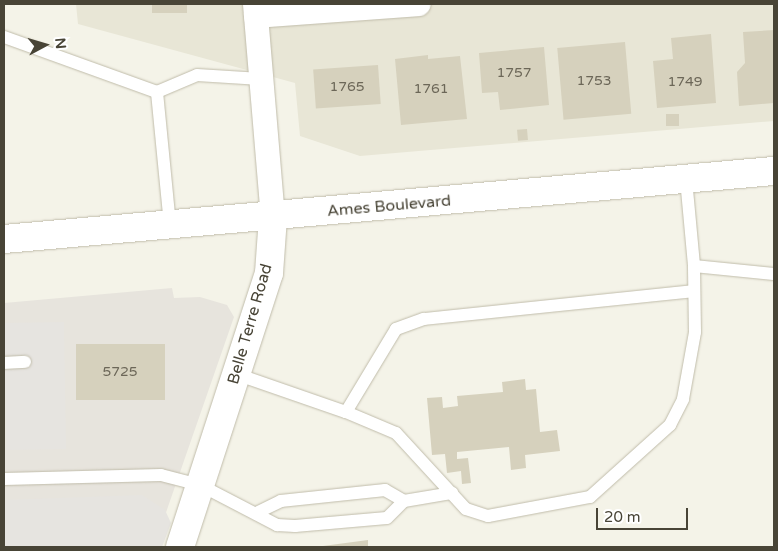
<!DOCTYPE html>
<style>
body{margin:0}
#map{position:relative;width:778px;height:551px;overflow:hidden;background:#f4f3e8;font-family:"Varela Round",sans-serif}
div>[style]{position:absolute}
.residential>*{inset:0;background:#e8e6d6}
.industrial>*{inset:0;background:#e7e4dd}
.parking>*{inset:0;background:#e6e4e0;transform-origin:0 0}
.building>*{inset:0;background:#d6d1bd;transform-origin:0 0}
.roads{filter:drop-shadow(0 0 1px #c0bcaa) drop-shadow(0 0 1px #c0bcaa)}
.service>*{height:12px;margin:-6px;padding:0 6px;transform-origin:6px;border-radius:6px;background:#fff}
.minor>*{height:24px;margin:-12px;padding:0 12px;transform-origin:12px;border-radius:12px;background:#fff}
.tertiary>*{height:28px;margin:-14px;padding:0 14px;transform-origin:14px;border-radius:14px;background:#fff}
span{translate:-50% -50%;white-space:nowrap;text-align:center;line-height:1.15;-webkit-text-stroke:4px #fff;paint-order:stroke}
.number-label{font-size:14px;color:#6c6758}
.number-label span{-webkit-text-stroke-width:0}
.street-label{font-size:16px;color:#484436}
.frame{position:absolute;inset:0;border:5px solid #484436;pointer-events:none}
.north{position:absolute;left:20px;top:20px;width:50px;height:50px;-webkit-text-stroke:4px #fff;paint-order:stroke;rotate:84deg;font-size:14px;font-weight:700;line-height:20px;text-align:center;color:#484436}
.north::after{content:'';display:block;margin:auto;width:18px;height:22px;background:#484436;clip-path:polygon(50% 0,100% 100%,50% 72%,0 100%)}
.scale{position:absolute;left:596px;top:508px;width:92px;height:22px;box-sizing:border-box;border:2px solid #484436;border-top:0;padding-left:6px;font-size:15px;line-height:18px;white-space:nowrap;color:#484436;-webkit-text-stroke:4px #fff;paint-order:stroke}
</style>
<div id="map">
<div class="residential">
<i style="clip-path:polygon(76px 4px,774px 4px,774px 121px,360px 156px,300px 136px,295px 83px,78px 24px)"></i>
</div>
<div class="industrial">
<i style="clip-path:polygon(172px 288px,174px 298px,200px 297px,227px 305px,234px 317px,154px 547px,4px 547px,4px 303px)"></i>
</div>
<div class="parking">
<i style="left:64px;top:322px;width:127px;height:60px;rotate:89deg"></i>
<i style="clip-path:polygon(142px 495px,165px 510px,171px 523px,162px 547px,4px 547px,4px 500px)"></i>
</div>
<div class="building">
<i style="left:152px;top:4px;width:35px;height:9px"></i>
<i style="clip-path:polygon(774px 30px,774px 103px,739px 106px,737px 72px,745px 63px,743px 32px)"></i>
<i style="clip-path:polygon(711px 34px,716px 103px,657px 108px,653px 61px,673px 59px,671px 38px)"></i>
<i style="left:625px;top:42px;width:72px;height:68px;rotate:85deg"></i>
<i style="clip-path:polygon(544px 47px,549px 105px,500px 110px,498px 92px,482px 93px,479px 53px)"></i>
<i style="clip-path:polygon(428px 55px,428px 59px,460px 56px,467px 119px,401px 125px,395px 59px)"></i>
<i style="left:378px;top:65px;width:39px;height:65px;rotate:86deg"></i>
<i style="left:666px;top:114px;width:13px;height:12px"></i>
<i style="left:527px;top:129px;width:11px;height:10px;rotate:85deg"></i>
<i style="left:76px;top:344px;width:89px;height:56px"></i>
<i style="clip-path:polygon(525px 379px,526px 390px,536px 389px,540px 432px,557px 430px,560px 451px,525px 455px,526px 468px,511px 470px,509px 447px,457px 452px,457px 459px,468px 458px,471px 483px,462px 484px,461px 471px,447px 473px,445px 454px,432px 455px,427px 398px,442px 397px,443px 408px,458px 406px,457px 396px,503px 392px,502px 382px)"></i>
<i style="clip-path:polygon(368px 540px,368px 547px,323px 547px,323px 546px)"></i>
</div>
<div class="roads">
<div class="service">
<i style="left:4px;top:37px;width:163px;rotate:19.8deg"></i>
<i style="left:686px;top:179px;width:87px;rotate:84.7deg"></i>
<i style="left:694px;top:266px;width:80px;rotate:5.7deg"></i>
<i style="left:170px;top:225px;width:134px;rotate:-95.6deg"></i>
<i style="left:157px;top:92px;width:43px;rotate:-23deg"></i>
<i style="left:197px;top:75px;width:64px;rotate:3.6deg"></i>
<i style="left:4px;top:363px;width:21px;rotate:-3deg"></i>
<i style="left:236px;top:374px;width:116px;rotate:19.1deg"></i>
<i style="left:346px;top:412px;width:97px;rotate:-58.9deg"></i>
<i style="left:396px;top:329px;width:30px;rotate:-20deg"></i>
<i style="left:424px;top:319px;width:271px;rotate:-5.9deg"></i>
<i style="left:346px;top:412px;width:54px;rotate:22.8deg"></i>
<i style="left:396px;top:433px;width:103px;rotate:47.4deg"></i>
<i style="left:466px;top:509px;width:23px;rotate:18deg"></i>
<i style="left:488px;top:516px;width:104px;rotate:-10.6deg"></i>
<i style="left:590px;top:497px;width:108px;rotate:-42deg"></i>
<i style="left:670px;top:425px;width:29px;rotate:-63deg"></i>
<i style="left:683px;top:399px;width:68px;rotate:-79.8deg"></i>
<i style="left:695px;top:332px;width:66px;rotate:-90.9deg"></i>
<i style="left:4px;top:479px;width:157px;rotate:-1.5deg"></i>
<i style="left:161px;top:475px;width:40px;rotate:14.4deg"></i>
<i style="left:200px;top:485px;width:87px;rotate:27.5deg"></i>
<i style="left:277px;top:525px;width:18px;rotate:3deg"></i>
<i style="left:295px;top:526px;width:92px;rotate:-5deg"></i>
<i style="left:387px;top:518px;width:24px;rotate:-45deg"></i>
<i style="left:404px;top:501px;width:22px;rotate:-150deg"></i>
<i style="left:385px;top:490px;width:105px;rotate:174deg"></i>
<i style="left:281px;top:501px;width:25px;rotate:154deg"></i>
<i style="left:404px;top:501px;width:49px;rotate:-9.5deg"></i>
</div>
<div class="minor">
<i style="left:255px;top:4px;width:214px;rotate:85.2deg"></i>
<i style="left:256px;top:16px;width:163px;rotate:-4.2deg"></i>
</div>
<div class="tertiary">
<i style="left:4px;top:239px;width:773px;rotate:-5.05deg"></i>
<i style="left:180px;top:547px;width:288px;rotate:-72deg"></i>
<i style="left:269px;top:273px;width:56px;rotate:-85.9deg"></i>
</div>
</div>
<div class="number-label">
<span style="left:514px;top:73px">1757</span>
<span style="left:594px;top:81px">1753</span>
<span style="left:685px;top:82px">1749</span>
<span style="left:347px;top:87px">1765</span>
<span style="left:431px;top:89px">1761</span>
<span style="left:120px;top:372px">5725</span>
</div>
<div class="street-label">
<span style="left:389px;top:206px;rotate:-5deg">Ames Boulevard</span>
<span style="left:250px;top:324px;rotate:-74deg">Belle Terre Road</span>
</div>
<div class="frame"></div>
<div class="north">N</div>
<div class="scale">20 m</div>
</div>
